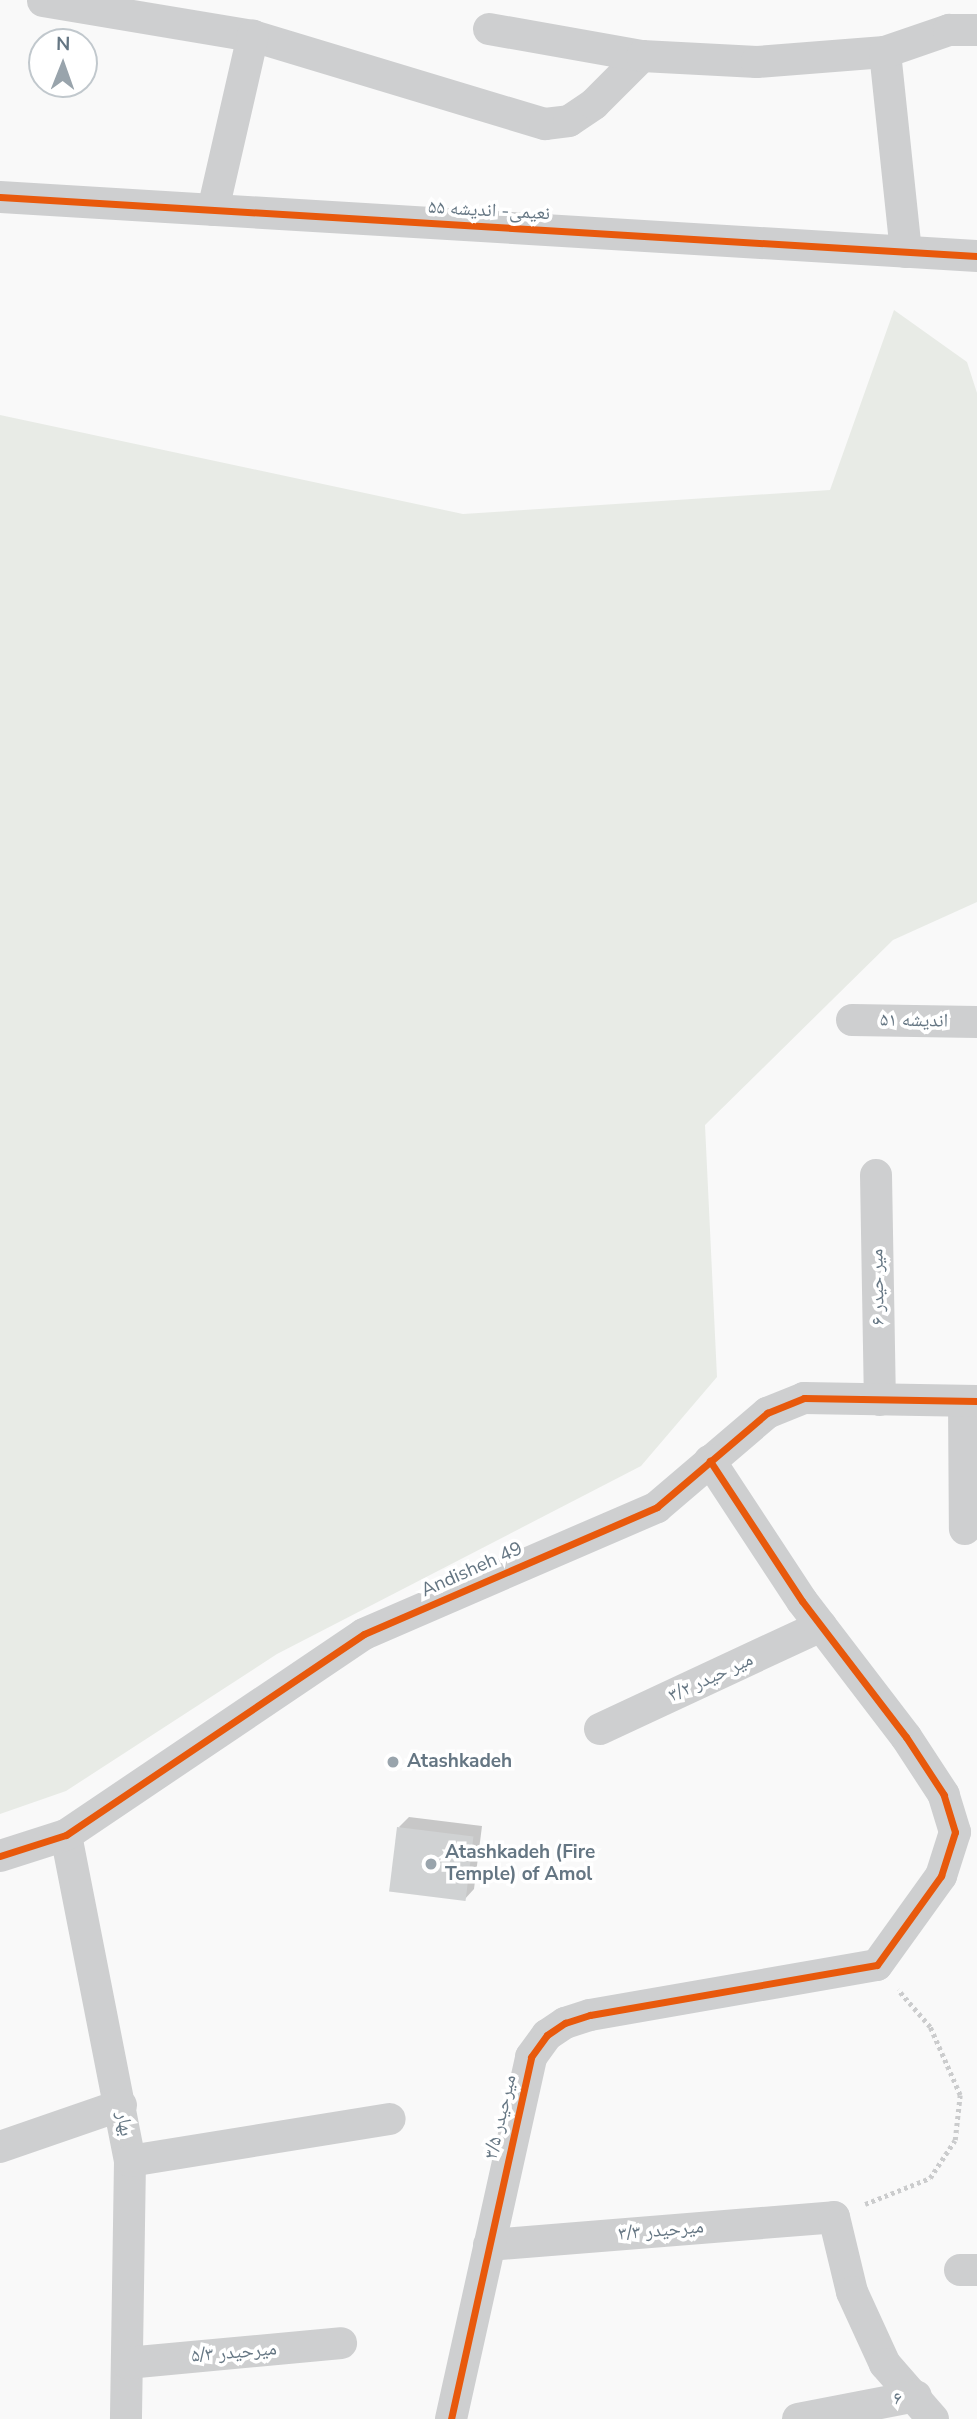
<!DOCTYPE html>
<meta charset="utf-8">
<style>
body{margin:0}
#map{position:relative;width:977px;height:2419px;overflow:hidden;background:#f9f9f9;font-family:"Nunito Sans","Noto Naskh Arabic",sans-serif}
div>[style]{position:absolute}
.green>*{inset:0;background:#e8ebe6}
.shadow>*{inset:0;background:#0003}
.building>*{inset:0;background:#d0d2d3;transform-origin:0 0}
.path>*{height:4.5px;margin-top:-2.25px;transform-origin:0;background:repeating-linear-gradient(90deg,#cbcccd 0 3.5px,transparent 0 7px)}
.minor>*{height:32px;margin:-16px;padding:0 16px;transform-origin:16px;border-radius:16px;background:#cecfd0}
.cycleway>*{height:7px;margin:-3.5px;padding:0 3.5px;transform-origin:3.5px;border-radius:3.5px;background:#e8590c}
.dots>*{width:19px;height:19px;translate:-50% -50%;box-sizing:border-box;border:4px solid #fff;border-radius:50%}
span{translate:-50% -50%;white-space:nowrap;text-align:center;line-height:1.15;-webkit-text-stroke:7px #fff;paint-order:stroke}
.street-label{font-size:19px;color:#657683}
.poi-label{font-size:19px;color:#657683;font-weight:700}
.left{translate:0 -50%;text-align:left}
.north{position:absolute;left:28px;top:28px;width:70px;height:70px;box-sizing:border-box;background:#fff;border:2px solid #c1c8cd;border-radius:50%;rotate:1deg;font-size:19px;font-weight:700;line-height:28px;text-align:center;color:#657683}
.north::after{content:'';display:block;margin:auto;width:24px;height:32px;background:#99a4ac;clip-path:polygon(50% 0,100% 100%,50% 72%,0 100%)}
</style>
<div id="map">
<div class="green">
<i style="clip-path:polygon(894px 310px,967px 362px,977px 393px,977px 902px,893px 940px,705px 1125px,717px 1377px,641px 1466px,277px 1654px,66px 1791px,0 1814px,0 415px,463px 514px,830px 490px)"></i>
</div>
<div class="shadow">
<i style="clip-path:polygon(409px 1817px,482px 1826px,474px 1889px,464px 1900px,399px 1827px)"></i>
</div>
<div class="building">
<i style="left:397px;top:1827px;width:77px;height:65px;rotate:7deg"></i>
</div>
<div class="path">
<i style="left:865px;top:2204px;width:70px;rotate:-21.8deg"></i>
<i style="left:930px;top:2178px;width:45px;rotate:-56.7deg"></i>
<i style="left:955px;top:2140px;width:45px;rotate:-83.7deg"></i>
<i style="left:960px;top:2095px;width:74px;rotate:-113.8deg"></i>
<i style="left:930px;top:2027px;width:49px;rotate:-130.9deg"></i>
</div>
<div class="minor">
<i style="left:43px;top:1px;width:213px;rotate:9.5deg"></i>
<i style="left:253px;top:36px;width:305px;rotate:16.8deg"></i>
<i style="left:545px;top:124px;width:24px;rotate:-7deg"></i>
<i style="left:569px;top:121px;width:30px;rotate:-34deg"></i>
<i style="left:594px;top:104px;width:68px;rotate:-45deg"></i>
<i style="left:489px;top:29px;width:155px;rotate:10deg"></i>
<i style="left:642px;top:56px;width:115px;rotate:3deg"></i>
<i style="left:757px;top:62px;width:128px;rotate:-4.5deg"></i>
<i style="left:0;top:197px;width:979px;rotate:3.46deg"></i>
<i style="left:213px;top:210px;width:179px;rotate:-77.1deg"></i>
<i style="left:906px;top:252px;width:201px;rotate:-96deg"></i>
<i style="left:885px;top:52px;width:68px;rotate:-19deg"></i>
<i style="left:949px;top:30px;width:28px"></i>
<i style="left:852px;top:1020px;width:125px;rotate:0.9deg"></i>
<i style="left:876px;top:1175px;width:225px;rotate:89deg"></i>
<i style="left:964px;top:1401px;width:128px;rotate:89.6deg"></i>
<i style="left:600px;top:1729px;width:244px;rotate:-25deg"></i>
<i style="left:66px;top:1835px;width:332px;rotate:78.9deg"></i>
<i style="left:130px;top:2161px;width:258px;rotate:90.9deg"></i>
<i style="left:0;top:1856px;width:69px;rotate:-17.7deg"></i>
<i style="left:66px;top:1835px;width:359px;rotate:-34deg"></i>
<i style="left:364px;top:1634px;width:319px;rotate:-23.4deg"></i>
<i style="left:657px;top:1507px;width:145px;rotate:-40.5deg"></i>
<i style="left:767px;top:1413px;width:40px;rotate:-22deg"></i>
<i style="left:804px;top:1398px;width:173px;rotate:1deg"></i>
<i style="left:0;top:2147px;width:128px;rotate:-19.1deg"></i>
<i style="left:130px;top:2161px;width:263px;rotate:-9.2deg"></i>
<i style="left:489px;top:2245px;width:346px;rotate:-4.6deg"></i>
<i style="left:834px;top:2217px;width:77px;rotate:76.5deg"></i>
<i style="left:852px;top:2292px;width:79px;rotate:65.4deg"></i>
<i style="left:885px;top:2364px;width:73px;rotate:48.9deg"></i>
<i style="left:960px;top:2270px;width:17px"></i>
<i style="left:127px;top:2363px;width:215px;rotate:-5.3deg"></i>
<i style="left:451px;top:2419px;width:371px;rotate:-77.5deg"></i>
<i style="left:531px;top:2057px;width:27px;rotate:-54deg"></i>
<i style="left:547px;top:2035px;width:22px;rotate:-34deg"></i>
<i style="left:565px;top:2023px;width:26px;rotate:-18deg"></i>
<i style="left:590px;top:2015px;width:291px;rotate:-9.9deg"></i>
<i style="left:877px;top:1965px;width:110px;rotate:-54.3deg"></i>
<i style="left:941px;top:1876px;width:46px;rotate:-72.3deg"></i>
<i style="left:955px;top:1832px;width:39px;rotate:-107deg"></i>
<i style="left:944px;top:1795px;width:69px;rotate:-123.2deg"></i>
<i style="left:906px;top:1737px;width:171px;rotate:-127.4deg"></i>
<i style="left:802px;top:1601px;width:168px;rotate:-123.3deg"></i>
<i style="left:798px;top:2419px;width:120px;rotate:-11deg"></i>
</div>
<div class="cycleway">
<i style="left:0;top:197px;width:979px;rotate:3.46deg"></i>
<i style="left:0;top:1856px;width:69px;rotate:-17.7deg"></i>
<i style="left:66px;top:1835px;width:359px;rotate:-34deg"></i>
<i style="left:364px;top:1634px;width:319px;rotate:-23.4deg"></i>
<i style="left:657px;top:1507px;width:145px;rotate:-40.5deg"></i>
<i style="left:767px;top:1413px;width:40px;rotate:-22deg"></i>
<i style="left:804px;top:1398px;width:173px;rotate:1deg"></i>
<i style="left:451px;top:2419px;width:371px;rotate:-77.5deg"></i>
<i style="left:531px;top:2057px;width:27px;rotate:-54deg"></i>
<i style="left:547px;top:2035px;width:22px;rotate:-34deg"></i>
<i style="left:565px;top:2023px;width:26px;rotate:-18deg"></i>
<i style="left:590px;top:2015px;width:291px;rotate:-9.9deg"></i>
<i style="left:877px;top:1965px;width:110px;rotate:-54.3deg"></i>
<i style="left:941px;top:1876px;width:46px;rotate:-72.3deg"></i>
<i style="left:955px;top:1832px;width:39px;rotate:-107deg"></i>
<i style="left:944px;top:1795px;width:69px;rotate:-123.2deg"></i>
<i style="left:906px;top:1737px;width:171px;rotate:-127.4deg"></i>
<i style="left:802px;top:1601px;width:168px;rotate:-123.3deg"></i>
</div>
<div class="dots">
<i style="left:393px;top:1762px;background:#99a4ac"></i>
<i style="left:431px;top:1864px;background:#99a4ac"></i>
</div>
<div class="street-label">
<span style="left:489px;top:211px;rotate:3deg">نعیمی- اندیشه ۵۵</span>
<span style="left:914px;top:1021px;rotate:1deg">اندیشه ۵۱</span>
<span style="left:878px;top:1287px;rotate:-91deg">میر حیدر ۶</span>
<span style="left:472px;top:1570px;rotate:-24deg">Andisheh 49</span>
<span style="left:711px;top:1678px;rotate:-25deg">میر حیدر ۳/۲</span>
<span style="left:501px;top:2117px;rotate:-77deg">میرحیدر ۳/۵</span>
<span style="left:124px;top:2124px;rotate:81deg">بهار</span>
<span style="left:661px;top:2231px;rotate:-5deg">میرحیدر ۳/۳</span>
<span style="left:234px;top:2353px;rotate:-5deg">میرحیدر ۵/۳</span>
<span style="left:898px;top:2399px;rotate:-11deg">۶</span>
</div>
<div class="poi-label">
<span class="left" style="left:407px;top:1762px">Atashkadeh</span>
<span class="left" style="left:445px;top:1864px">Atashkadeh (Fire<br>Temple) of Amol</span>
</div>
<div class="north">N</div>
</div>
